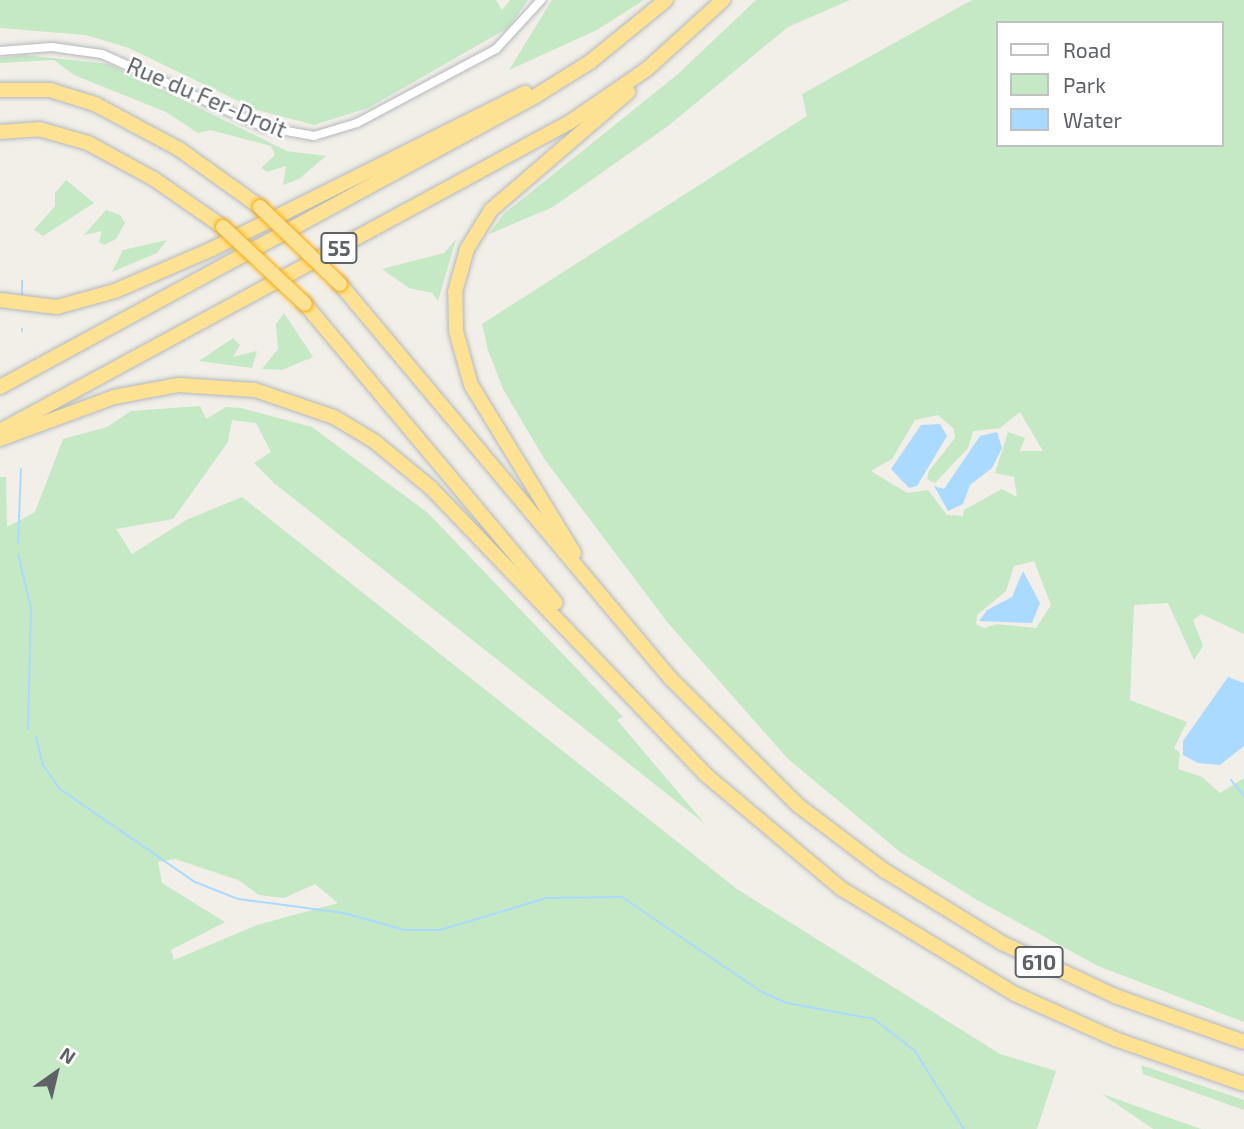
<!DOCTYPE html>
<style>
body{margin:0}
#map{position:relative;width:1244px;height:1129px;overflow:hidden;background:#f1efe8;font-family:"Exo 2",sans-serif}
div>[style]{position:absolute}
.green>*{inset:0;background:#c5e8c5}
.water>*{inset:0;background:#aadaff}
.stream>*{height:2px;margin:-1px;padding:0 1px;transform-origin:1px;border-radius:1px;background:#aadaff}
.roads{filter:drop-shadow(0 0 2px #b5b8bc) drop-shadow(0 0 2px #b5b8bc)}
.minor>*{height:8px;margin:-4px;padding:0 4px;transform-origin:4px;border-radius:4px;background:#fff}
.motorway>*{height:14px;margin:-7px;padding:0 7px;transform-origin:7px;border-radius:7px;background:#fde293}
.bridges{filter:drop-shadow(0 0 2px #f9ab00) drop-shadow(0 0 2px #f9ab00)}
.motorway-bridge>*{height:14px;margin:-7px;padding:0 7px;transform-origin:7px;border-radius:7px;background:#fde293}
span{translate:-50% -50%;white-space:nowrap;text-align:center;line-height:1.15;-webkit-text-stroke:5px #fff;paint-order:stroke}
.shield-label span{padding:2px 5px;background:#fff;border:2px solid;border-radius:5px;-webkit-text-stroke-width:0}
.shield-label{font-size:21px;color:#5f6368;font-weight:700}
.street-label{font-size:23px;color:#5f6368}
.legend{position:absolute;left:996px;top:21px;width:228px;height:126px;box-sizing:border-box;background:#fff;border:2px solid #bfc1c3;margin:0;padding:9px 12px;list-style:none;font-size:21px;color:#5f6368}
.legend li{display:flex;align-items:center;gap:14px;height:35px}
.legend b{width:35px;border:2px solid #bfc1c3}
.north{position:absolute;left:21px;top:1038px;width:70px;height:70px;-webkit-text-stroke:5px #fff;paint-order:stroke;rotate:34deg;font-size:19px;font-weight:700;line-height:28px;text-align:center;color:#5f6368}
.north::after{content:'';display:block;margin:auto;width:24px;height:32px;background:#5f6368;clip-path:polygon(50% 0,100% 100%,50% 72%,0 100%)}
</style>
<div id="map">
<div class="green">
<i style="clip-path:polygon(0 0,496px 0,502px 10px,510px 0,528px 0,508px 28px,368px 108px,314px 125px,257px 110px,129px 48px,86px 35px,0 28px)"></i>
<i style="clip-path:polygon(552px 0,644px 0,597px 30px,509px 70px)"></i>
<i style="clip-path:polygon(756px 0,850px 0,788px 27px,668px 126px,553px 207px,489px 234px,504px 214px,678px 74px)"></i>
<i style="clip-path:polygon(evenodd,972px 0,1244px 0,1244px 634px,1201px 614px,1193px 620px,1203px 646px,1194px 660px,1168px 603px,1134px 605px,1130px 700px,1187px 722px,1174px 748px,1180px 753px,1178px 769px,1202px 777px,1220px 793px,1244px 778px,1244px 1022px,1098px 966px,977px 900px,900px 852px,788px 759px,668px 623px,545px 460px,503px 389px,488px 350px,482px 324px,807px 116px,802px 94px,972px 0,997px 23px,1221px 23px,1221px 145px,997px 145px,997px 23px,972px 0,1020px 412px,1043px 451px,1020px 451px,1025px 438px,1008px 432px,995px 473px,1014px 477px,1017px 497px,1002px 489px,964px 510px,963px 516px,947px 515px,928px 490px,907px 493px,871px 471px,892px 459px,915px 420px,938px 415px,954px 429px,955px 438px,929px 471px,927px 479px,935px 483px,968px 448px,973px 431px,1000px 428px,1020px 412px,972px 0,1034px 561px,1051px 605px,1036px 628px,997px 624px,984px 628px,976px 624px,977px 615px,1006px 591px,1014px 566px,1034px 561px)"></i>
<i style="clip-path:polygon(24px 55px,109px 64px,287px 151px,326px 156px,299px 179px,283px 185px,286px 166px,267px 172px,261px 168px,275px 155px,271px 146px,210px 130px,198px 133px,166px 112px,74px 75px,54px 60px,0 63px,0 58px)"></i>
<i style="clip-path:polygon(66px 180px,94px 203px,43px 236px,34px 230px,55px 206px,55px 193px)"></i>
<i style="clip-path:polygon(106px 210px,120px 215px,125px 223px,116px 239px,104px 245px,99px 242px,102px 231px,84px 235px)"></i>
<i style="clip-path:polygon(456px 239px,438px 301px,432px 293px,409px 288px,382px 269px,444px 253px)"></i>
<i style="clip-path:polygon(167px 240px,157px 253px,112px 272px,123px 250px)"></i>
<i style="clip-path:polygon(284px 313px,313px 357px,282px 370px,262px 369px,278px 349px,276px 324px)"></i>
<i style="clip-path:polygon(233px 338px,240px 345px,233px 357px,257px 351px,252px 368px,199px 361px)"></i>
<i style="clip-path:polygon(evenodd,200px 406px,206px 419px,226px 407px,241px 408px,312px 427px,428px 513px,623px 717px,617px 720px,705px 824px,274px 483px,254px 463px,271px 452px,256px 423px,232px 420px,228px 442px,173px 519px,116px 529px,132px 554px,186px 520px,242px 497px,737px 889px,1000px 1054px,1056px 1071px,1037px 1129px,0 1129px,0 477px,6px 477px,7px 527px,35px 512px,63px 439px,107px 427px,131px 411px,200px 406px,175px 859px,238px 880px,259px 895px,284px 898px,315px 884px,338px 903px,257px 925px,174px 960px,171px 950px,225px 922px,162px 883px,158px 862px,175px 859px)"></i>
<i style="clip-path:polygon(1141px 1065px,1244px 1100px,1244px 1110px,1143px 1074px)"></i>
<i style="clip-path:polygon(1102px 1094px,1201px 1129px,1153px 1129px)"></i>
</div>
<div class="water">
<i style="clip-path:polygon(921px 425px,940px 424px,947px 436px,917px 486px,909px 488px,891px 469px)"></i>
<i style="clip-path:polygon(997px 432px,1002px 448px,992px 468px,970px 485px,963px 504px,948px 511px,934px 486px,944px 489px,980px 436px)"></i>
<i style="clip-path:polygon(1023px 571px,1040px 603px,1032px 623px,979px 621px,987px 610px,1012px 597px)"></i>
<i style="clip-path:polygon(1228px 677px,1244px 683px,1244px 746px,1220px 765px,1198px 763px,1183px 755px,1183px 741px)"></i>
</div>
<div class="stream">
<i style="left:22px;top:295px;width:14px;rotate:-90deg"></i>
<i style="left:22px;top:329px;width:2px;rotate:90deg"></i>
<i style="left:18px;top:543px;width:74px;rotate:-87.7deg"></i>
<i style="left:18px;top:554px;width:56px;rotate:76.5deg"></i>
<i style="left:31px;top:608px;width:121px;rotate:91.4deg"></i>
<i style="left:36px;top:737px;width:29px;rotate:76deg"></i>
<i style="left:43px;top:765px;width:29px;rotate:55deg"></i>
<i style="left:60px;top:789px;width:164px;rotate:34.6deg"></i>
<i style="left:195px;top:882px;width:46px;rotate:21.6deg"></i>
<i style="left:238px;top:899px;width:107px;rotate:7.5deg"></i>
<i style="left:344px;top:913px;width:63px;rotate:15.6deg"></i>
<i style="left:405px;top:930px;width:35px"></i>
<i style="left:440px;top:930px;width:112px;rotate:-16.7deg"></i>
<i style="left:547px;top:898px;width:75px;rotate:-0.8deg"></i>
<i style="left:622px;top:897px;width:169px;rotate:34.2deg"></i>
<i style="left:762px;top:992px;width:27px;rotate:24deg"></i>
<i style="left:787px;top:1003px;width:88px;rotate:10.4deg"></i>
<i style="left:874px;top:1019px;width:52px;rotate:38deg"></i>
<i style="left:915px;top:1051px;width:92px;rotate:57.9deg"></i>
<i style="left:1231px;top:780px;width:21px;rotate:51deg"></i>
</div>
<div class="roads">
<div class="minor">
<i style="left:0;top:51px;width:52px;rotate:-4.4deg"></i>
<i style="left:52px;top:47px;width:50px;rotate:8deg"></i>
<i style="left:102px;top:54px;width:178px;rotate:24.3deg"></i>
<i style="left:264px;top:127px;width:51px;rotate:10.2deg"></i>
<i style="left:314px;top:136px;width:45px;rotate:-16.8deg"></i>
<i style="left:357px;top:123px;width:157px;rotate:-28deg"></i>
<i style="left:496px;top:49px;width:67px;rotate:-47.4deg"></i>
</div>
<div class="motorway">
<i style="left:0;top:90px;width:50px"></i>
<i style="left:50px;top:90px;width:47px;rotate:17.3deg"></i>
<i style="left:95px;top:104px;width:95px;rotate:28.2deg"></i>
<i style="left:179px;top:149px;width:100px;rotate:35.6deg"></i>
<i style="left:0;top:132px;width:39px;rotate:-4deg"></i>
<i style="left:39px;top:129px;width:51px;rotate:15.9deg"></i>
<i style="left:88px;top:143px;width:75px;rotate:28.6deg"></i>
<i style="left:154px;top:179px;width:84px;rotate:34.8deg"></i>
<i style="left:340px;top:284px;width:515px;rotate:50.04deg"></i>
<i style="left:671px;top:679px;width:180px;rotate:44.8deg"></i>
<i style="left:799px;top:806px;width:108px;rotate:37.1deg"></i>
<i style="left:885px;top:871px;width:137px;rotate:31.6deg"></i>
<i style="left:1002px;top:943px;width:125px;rotate:25.1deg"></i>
<i style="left:1115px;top:996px;width:137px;rotate:19.6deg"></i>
<i style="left:0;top:300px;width:57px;rotate:7deg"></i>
<i style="left:57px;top:307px;width:60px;rotate:-15.4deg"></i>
<i style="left:115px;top:291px;width:106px;rotate:-23.4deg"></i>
<i style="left:212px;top:249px;width:350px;rotate:-26.5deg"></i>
<i style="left:305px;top:304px;width:390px;rotate:50deg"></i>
<i style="left:0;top:387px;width:608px;rotate:-28.51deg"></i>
<i style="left:534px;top:97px;width:66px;rotate:-32deg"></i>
<i style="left:590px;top:62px;width:98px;rotate:-39.2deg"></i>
<i style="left:0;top:431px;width:648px;rotate:-28.46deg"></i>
<i style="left:570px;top:122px;width:93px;rotate:-34.5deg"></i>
<i style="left:647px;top:69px;width:103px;rotate:-42.2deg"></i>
<i style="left:0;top:439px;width:121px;rotate:-20.2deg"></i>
<i style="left:114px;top:397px;width:66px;rotate:-10.5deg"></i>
<i style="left:179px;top:385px;width:76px;rotate:3.8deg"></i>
<i style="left:255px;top:390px;width:83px;rotate:18.9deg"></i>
<i style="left:334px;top:417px;width:47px;rotate:31deg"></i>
<i style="left:374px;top:441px;width:74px;rotate:39.5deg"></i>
<i style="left:431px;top:488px;width:397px;rotate:46.2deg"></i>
<i style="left:706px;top:775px;width:177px;rotate:40deg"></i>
<i style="left:842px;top:889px;width:202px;rotate:31.3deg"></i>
<i style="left:1015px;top:994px;width:110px;rotate:24.2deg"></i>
<i style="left:1115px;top:1039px;width:137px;rotate:19.2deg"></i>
<i style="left:574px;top:553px;width:197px;rotate:-121.5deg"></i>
<i style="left:471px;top:385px;width:56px;rotate:-105.5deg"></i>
<i style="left:456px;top:331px;width:39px;rotate:-91deg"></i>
<i style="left:455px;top:292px;width:45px;rotate:-74.4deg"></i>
<i style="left:467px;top:249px;width:46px;rotate:-58.4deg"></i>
<i style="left:491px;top:210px;width:181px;rotate:-40.7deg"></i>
</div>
</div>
<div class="bridges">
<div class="motorway-bridge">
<i style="left:260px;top:207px;width:111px;rotate:43.9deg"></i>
<i style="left:223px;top:227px;width:112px;rotate:43.2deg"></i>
</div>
</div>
<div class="shield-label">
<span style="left:339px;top:248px">55</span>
<span style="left:1039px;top:962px">610</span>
</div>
<div class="street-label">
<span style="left:207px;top:97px;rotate:23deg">Rue du Fer-Droit</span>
</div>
<ul class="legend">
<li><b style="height:9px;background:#fff"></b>Road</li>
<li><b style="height:19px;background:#c5e8c5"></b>Park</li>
<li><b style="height:19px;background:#aadaff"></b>Water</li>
</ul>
<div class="north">N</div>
</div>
